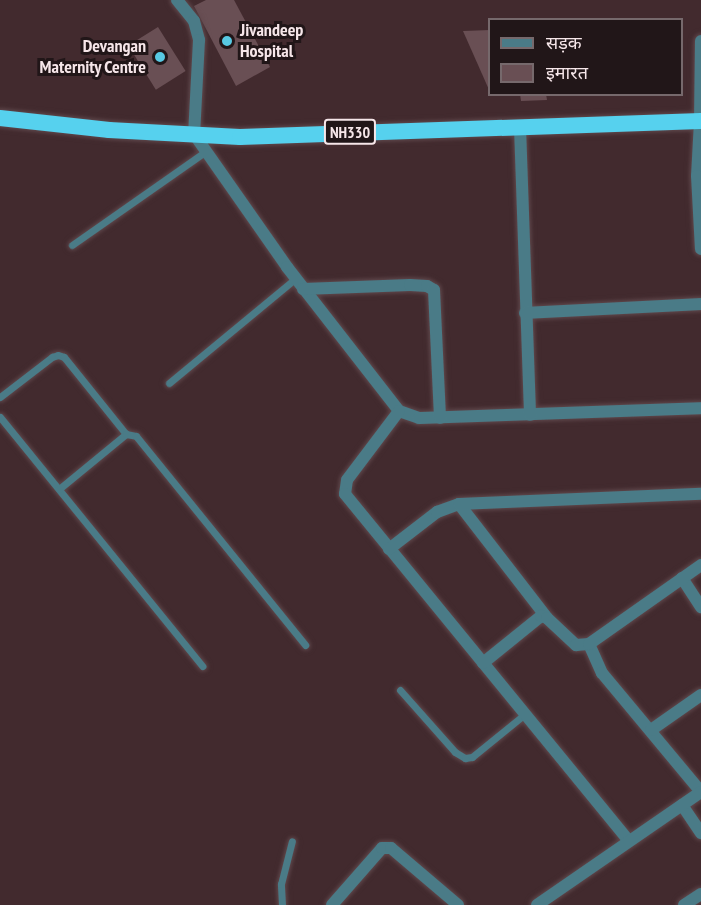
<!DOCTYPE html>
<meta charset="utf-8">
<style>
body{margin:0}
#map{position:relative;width:701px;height:905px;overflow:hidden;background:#422a2e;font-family:"PT Sans Narrow","Noto Sans Devanagari",sans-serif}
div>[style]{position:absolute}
.building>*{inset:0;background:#694f54;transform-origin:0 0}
.roads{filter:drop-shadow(0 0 2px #5f484c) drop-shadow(0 0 2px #5f484c)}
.service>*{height:7px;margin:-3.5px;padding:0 3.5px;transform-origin:3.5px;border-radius:3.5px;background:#4a7b87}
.minor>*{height:12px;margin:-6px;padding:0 6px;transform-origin:6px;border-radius:6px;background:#4a7b87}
.tertiary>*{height:12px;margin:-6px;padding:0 6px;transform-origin:6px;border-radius:6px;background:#4a7b87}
.trunk>*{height:16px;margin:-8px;padding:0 8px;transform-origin:8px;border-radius:8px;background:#56d1ee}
.dots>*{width:16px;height:16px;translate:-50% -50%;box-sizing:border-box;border:3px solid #211618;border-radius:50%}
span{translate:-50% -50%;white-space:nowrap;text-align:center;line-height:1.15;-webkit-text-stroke:6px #211618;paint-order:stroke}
.shield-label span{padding:2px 4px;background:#211618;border:2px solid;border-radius:4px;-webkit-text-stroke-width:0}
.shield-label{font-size:16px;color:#f6e6e9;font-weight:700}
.poi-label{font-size:18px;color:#f6e6e9;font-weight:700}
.left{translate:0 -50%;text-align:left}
.right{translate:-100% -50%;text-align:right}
.legend{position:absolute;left:488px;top:18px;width:195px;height:78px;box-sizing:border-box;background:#211618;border:2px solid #76696c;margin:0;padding:8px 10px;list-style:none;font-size:18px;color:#f6e6e9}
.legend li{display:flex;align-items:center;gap:12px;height:30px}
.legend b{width:30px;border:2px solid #76696c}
</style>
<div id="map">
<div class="building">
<i style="clip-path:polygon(206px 0,234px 0,270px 67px,236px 86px,194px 6px)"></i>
<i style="left:158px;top:27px;width:52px;height:35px;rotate:58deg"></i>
<i style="clip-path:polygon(490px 30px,490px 92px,463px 31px)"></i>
<i style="clip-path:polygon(520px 94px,546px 94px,547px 100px,521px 101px)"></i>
</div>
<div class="roads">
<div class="service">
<i style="left:72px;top:245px;width:164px;rotate:-35deg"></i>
<i style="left:169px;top:383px;width:165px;rotate:-39.6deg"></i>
<i style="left:0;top:397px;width:66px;rotate:-37.6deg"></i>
<i style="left:52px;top:357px;width:6px;rotate:-18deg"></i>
<i style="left:58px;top:355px;width:6px;rotate:18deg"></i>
<i style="left:64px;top:357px;width:99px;rotate:51.2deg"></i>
<i style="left:0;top:417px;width:321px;rotate:50.9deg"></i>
<i style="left:59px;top:489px;width:87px;rotate:-39.4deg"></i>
<i style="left:126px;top:434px;width:10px;rotate:11deg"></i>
<i style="left:136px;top:436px;width:269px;rotate:51deg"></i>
<i style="left:400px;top:690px;width:83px;rotate:48.4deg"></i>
<i style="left:455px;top:752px;width:12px;rotate:31deg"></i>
<i style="left:465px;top:758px;width:7px;rotate:-8deg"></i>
<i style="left:472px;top:757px;width:68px;rotate:-39.1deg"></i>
<i style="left:282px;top:905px;width:21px;rotate:-93deg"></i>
<i style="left:281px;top:884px;width:44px;rotate:-75.7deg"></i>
</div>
<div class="minor">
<i style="left:177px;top:0;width:27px;rotate:51deg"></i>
<i style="left:194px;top:21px;width:20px;rotate:75deg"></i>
<i style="left:199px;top:40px;width:94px;rotate:93deg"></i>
<i style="left:194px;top:134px;width:162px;rotate:55deg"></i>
<i style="left:287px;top:267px;width:182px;rotate:52.1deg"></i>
<i style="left:399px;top:411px;width:21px;rotate:19deg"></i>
<i style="left:419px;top:418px;width:282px;rotate:-2deg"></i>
<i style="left:700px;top:121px;width:55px;rotate:93.1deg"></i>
<i style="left:697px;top:176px;width:73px;rotate:86.9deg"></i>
<i style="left:520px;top:127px;width:288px;rotate:88deg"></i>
<i style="left:303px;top:289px;width:107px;rotate:-2.1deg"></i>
<i style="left:410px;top:285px;width:17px;rotate:3deg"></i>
<i style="left:427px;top:286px;width:8px;rotate:30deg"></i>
<i style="left:434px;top:290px;width:128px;rotate:87.3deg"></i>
<i style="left:525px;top:313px;width:176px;rotate:-2.9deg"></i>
<i style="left:399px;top:411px;width:86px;rotate:127deg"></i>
<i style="left:347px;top:480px;width:14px;rotate:98deg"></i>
<i style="left:345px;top:494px;width:448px;rotate:50.7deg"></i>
<i style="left:459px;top:504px;width:144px;rotate:52.3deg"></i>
<i style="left:389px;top:549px;width:61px;rotate:-37.6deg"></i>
<i style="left:437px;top:512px;width:23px;rotate:-20deg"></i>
<i style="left:459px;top:504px;width:242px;rotate:-2.4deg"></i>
<i style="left:682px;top:578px;width:35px;rotate:57deg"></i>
<i style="left:589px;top:644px;width:32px;rotate:66deg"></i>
<i style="left:602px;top:673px;width:155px;rotate:50.2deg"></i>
<i style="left:483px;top:663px;width:75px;rotate:-39deg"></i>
<i style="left:541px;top:616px;width:6px;rotate:18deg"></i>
<i style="left:547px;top:618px;width:40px;rotate:43deg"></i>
<i style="left:576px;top:645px;width:13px;rotate:-4deg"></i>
<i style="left:589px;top:644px;width:137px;rotate:-35.2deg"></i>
<i style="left:651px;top:730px;width:61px;rotate:-35deg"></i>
<i style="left:682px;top:805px;width:34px;rotate:56deg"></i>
<i style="left:332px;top:905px;width:76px;rotate:-48.7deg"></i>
<i style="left:382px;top:848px;width:9px"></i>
<i style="left:391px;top:848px;width:88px;rotate:40.4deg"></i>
<i style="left:537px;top:905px;width:199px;rotate:-34.6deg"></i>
<i style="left:684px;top:905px;width:20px;rotate:-33deg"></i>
</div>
<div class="tertiary">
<i style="left:700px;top:121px;width:80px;rotate:-89.3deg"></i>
</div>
<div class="trunk">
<i style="left:0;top:118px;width:110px;rotate:6.3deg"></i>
<i style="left:109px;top:130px;width:131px;rotate:3.1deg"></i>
<i style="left:240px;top:137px;width:461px;rotate:-2deg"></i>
</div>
</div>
<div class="dots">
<i style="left:227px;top:41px;background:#58c9e3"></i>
<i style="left:160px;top:57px;background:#58c9e3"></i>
</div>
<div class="shield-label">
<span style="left:350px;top:132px">NH330</span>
</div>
<div class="poi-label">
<span class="left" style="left:240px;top:41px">Jivandeep<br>Hospital</span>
<span class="right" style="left:146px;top:57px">Devangan<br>Maternity Centre</span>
</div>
<ul class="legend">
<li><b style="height:8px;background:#4a7b87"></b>सड़क</li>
<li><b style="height:16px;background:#694f54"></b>इमारत</li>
</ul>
</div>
